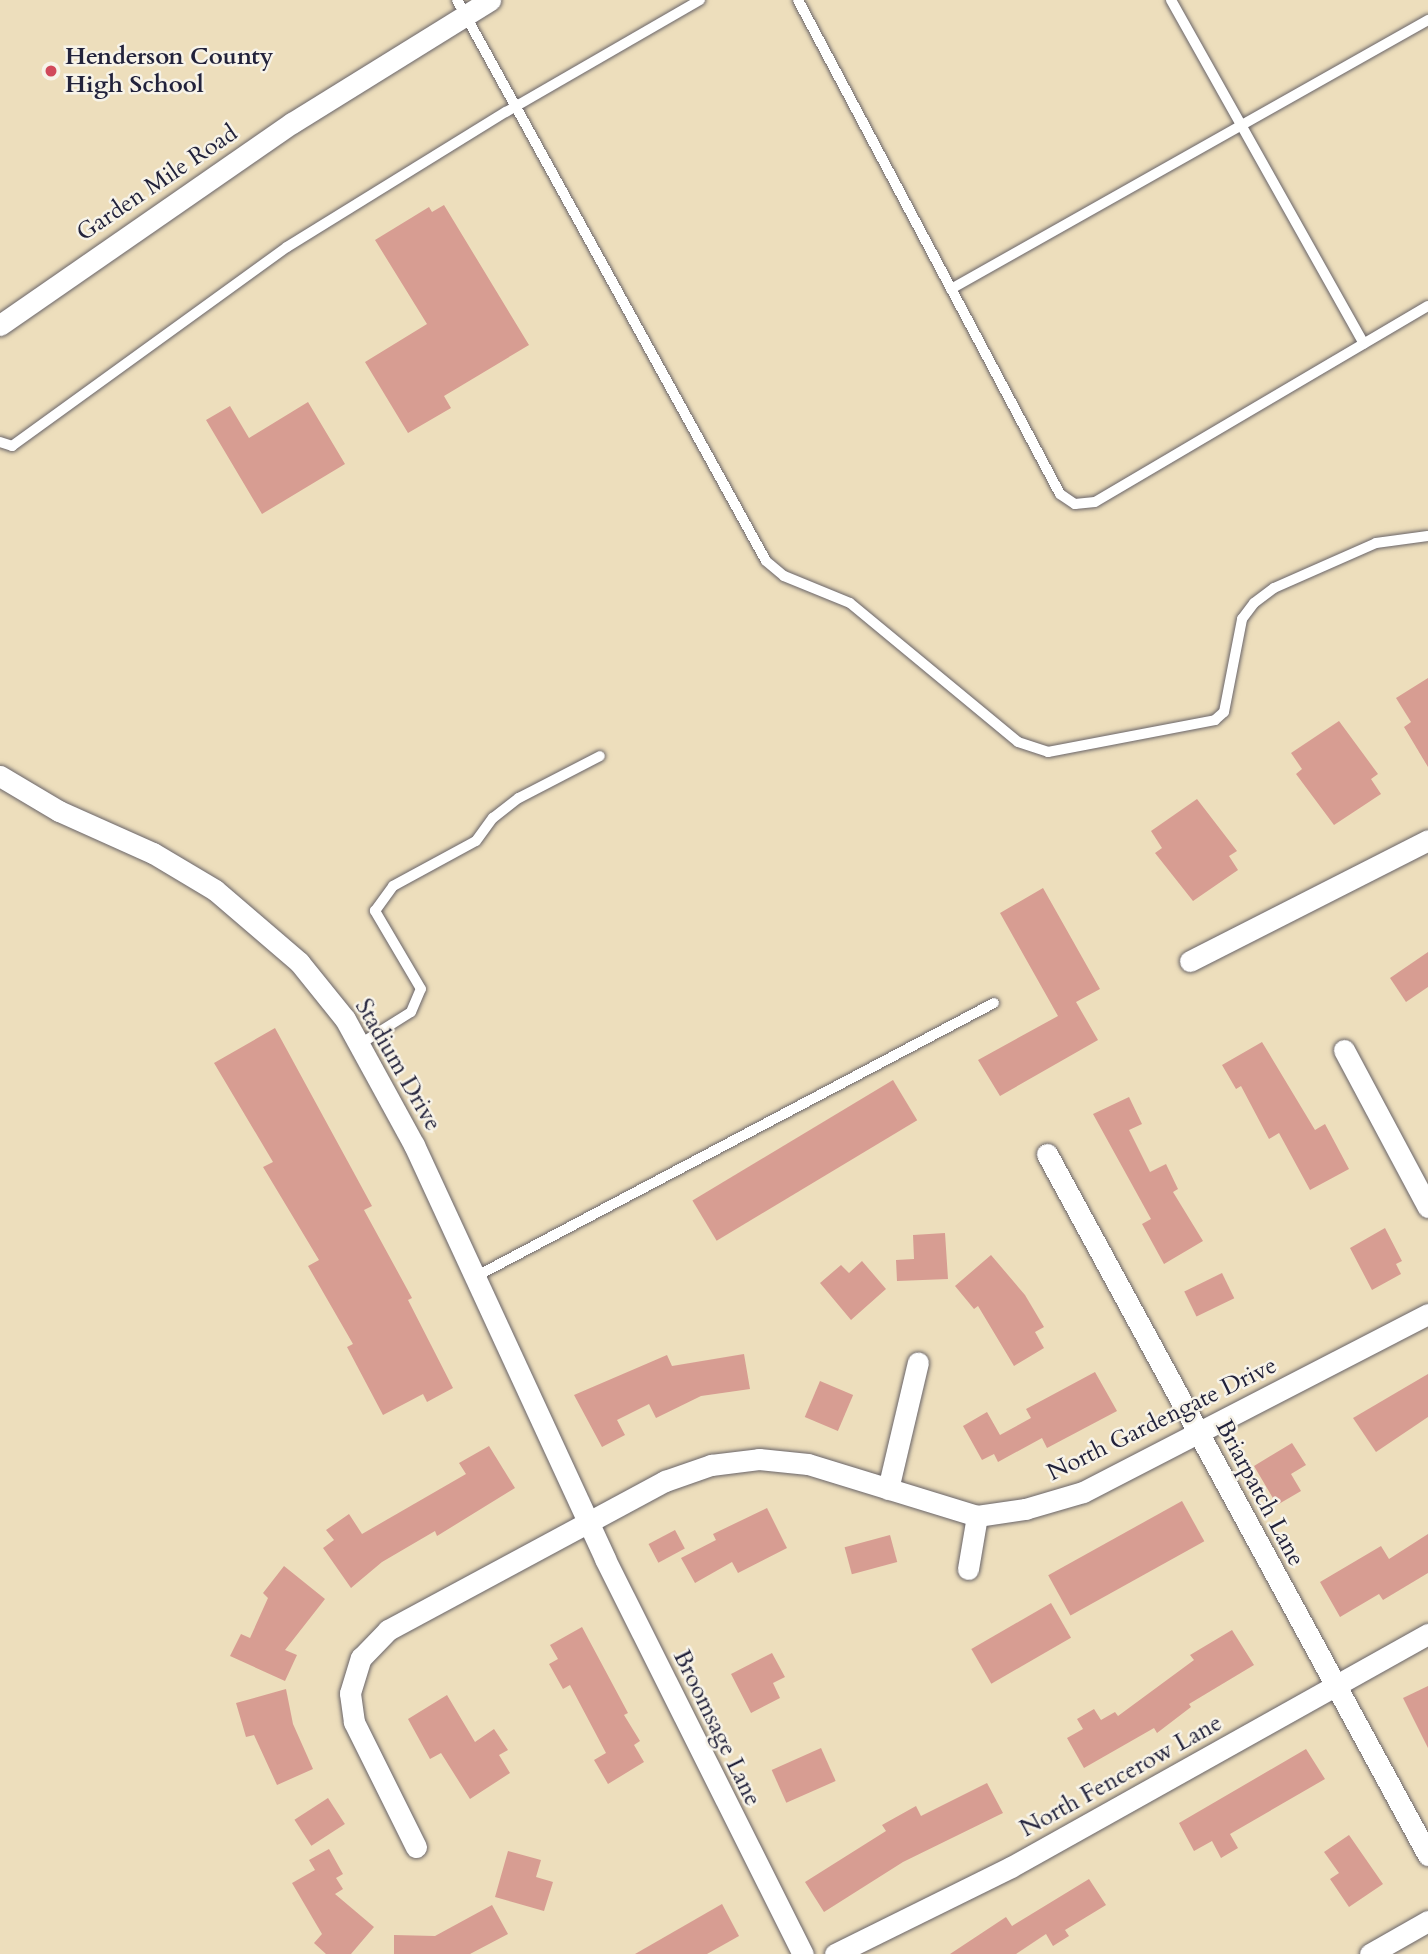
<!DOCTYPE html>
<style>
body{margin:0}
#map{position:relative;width:1428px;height:1954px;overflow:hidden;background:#eddebc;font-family:Cardo,serif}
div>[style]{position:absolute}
.building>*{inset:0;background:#d79d92;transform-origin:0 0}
.roads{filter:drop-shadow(0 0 2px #696468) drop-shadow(0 0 2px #696468)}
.service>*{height:10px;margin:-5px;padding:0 5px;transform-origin:5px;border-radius:5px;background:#fff}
.minor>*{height:21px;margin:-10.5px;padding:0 10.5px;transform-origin:10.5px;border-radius:10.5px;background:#fff}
.dots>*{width:19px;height:19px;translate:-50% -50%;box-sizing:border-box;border:4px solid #f7f3e8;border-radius:50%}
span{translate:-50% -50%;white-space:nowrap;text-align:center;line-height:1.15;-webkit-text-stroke:5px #f7f3e8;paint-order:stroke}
.poi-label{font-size:24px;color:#22223b;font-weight:700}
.left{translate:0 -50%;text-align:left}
.street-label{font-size:24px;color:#22223b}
</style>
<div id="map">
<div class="building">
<i style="clip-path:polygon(444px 205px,529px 345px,444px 396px,451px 408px,408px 433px,365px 362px,427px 324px,375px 240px,429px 207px,432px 212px)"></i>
<i style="clip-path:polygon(308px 402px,345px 464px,262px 514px,206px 420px,230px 406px,249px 438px)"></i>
<i style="clip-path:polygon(1428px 678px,1428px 767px,1404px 727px,1411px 722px,1396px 698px)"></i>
<i style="clip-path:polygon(1339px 721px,1378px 774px,1371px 779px,1381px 794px,1334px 825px,1296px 774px,1302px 769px,1291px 753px)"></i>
<i style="clip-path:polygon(1197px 799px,1237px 851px,1229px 856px,1238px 870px,1193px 901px,1155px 853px,1162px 848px,1151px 831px)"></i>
<i style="clip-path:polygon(1043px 888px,1100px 989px,1076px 1002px,1098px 1040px,1000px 1096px,978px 1060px,1058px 1016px,1000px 913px)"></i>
<i style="clip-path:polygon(1428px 952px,1428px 987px,1406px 1002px,1390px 978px)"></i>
<i style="clip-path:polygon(275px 1028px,372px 1206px,364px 1210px,412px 1298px,408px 1300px,453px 1388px,427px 1402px,423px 1394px,383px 1415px,347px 1347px,353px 1344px,308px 1266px,319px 1260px,263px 1167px,273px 1162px,214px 1063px)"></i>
<i style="clip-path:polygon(1262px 1042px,1315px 1130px,1325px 1124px,1349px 1169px,1310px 1190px,1279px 1133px,1269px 1139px,1241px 1086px,1236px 1089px,1222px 1065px)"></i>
<i style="left:893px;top:1080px;width:47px;height:234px;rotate:59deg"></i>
<i style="clip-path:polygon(1129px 1097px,1142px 1124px,1129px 1130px,1150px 1172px,1166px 1164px,1178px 1189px,1173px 1192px,1203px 1241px,1164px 1264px,1142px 1224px,1151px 1219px,1093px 1114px)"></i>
<i style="clip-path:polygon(1385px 1228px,1402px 1261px,1396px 1264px,1401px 1274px,1372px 1290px,1350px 1248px)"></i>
<i style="clip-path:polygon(945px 1233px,948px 1279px,897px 1281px,896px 1260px,914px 1259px,913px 1235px)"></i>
<i style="clip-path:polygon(991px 1255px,1025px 1295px,1044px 1327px,1035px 1332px,1044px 1348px,1014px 1366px,978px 1306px,974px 1309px,955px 1286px)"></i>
<i style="clip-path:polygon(862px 1261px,886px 1289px,851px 1320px,820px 1283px,841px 1265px,849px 1273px)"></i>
<i style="left:1222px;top:1273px;width:28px;height:42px;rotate:64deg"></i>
<i style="clip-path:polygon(744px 1354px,750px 1389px,701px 1396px,656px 1418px,649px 1404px,617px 1420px,625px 1435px,602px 1447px,574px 1395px,667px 1355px,672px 1366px)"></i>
<i style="clip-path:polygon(1095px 1372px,1117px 1411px,1047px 1448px,1042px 1438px,998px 1462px,994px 1454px,982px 1460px,963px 1426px,987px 1412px,1000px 1435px,1031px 1418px,1026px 1409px)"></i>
<i style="clip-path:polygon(1428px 1374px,1428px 1417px,1376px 1452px,1353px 1418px)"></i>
<i style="left:820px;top:1381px;width:36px;height:39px;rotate:23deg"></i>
<i style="clip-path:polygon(1292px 1443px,1306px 1465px,1291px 1474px,1301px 1491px,1277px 1505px,1254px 1466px)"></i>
<i style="clip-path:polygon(489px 1446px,515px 1488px,437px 1536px,435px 1531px,382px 1562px,351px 1588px,323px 1548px,334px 1540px,326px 1530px,349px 1514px,362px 1534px,466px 1474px,459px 1463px)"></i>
<i style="left:1182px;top:1501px;width:46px;height:153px;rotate:61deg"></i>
<i style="clip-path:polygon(767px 1508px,787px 1548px,738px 1573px,732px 1562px,695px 1583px,681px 1558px,716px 1540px,713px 1534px)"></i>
<i style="left:675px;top:1530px;width:21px;height:30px;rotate:62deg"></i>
<i style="clip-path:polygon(1428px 1534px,1428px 1573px,1383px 1600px,1379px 1594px,1340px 1617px,1320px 1582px,1381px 1546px,1389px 1559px)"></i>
<i style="left:890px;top:1535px;width:28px;height:47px;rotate:75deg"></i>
<i style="clip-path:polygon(284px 1566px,325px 1599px,285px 1650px,297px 1655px,285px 1681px,230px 1656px,241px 1634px,250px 1638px,268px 1598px,263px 1593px)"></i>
<i style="left:1051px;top:1603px;width:40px;height:92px;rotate:60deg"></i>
<i style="clip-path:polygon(582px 1627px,628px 1713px,624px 1715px,640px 1741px,634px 1745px,644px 1762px,608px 1784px,594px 1760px,606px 1753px,570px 1685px,563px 1689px,549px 1664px,558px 1659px,550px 1645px)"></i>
<i style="clip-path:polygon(1232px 1630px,1254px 1665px,1189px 1704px,1191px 1707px,1157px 1733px,1154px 1728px,1084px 1768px,1067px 1738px,1083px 1729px,1077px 1719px,1094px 1709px,1101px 1720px,1115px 1712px,1118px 1716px,1194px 1660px,1190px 1655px)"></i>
<i style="clip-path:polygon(772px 1653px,785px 1677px,773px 1683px,780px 1698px,751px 1713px,731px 1674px)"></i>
<i style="clip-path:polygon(1428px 1686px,1428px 1748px,1403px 1698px)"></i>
<i style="clip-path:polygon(286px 1689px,293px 1724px,313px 1769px,277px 1785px,254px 1735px,246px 1737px,236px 1703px)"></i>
<i style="clip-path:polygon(447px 1695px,475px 1742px,494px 1729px,508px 1750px,499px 1755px,510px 1773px,470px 1799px,441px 1753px,430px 1759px,408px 1719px)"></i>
<i style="left:821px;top:1748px;width:36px;height:54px;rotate:66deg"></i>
<i style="clip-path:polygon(1306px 1749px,1325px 1779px,1230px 1834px,1238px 1848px,1221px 1858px,1212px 1841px,1194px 1851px,1179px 1823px)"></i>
<i style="clip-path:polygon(987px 1783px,1003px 1813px,903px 1862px,824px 1912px,805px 1882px,886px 1831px,882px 1825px,916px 1806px,921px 1816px)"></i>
<i style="left:328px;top:1798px;width:31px;height:40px;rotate:57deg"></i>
<i style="clip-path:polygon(1349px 1835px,1383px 1884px,1349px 1907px,1330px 1879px,1339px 1873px,1324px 1852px)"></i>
<i style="clip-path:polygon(329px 1849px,343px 1874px,336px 1878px,343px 1889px,335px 1894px,374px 1927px,351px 1954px,326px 1954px,314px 1943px,322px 1934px,292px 1883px,315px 1870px,309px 1860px)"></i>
<i style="clip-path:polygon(508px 1851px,541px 1860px,536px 1877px,553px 1882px,544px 1911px,495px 1897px)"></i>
<i style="clip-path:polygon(1089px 1879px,1106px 1905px,1065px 1930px,1069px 1936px,1053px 1946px,1046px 1934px,1016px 1954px,950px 1954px,1006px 1917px,1012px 1926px)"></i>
<i style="clip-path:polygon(722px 1904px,739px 1936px,707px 1954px,635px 1954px)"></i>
<i style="clip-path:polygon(492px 1905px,508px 1934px,470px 1954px,394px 1954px,394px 1935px,435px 1936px)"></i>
</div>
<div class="roads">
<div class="service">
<i style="left:457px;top:0;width:640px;rotate:61.15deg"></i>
<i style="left:766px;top:561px;width:23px;rotate:40deg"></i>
<i style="left:784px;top:576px;width:71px;rotate:22.2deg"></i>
<i style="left:850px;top:603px;width:218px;rotate:39.6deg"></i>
<i style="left:1018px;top:742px;width:32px;rotate:18deg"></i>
<i style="left:1048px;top:752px;width:170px;rotate:-10.8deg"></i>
<i style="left:1215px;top:720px;width:12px;rotate:-42deg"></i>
<i style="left:1224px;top:712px;width:95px;rotate:-79deg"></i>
<i style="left:1242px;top:619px;width:20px;rotate:-53deg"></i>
<i style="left:1254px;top:603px;width:25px;rotate:-37deg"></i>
<i style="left:1274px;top:588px;width:111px;rotate:-23.8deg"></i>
<i style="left:1376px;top:543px;width:52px;rotate:-7.7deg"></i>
<i style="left:798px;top:0;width:559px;rotate:62.06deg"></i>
<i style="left:1060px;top:494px;width:18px;rotate:34deg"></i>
<i style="left:1075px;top:504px;width:20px;rotate:-6deg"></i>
<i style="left:1095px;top:502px;width:386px;rotate:-30.5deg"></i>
<i style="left:1171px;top:0;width:394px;rotate:60.7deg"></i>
<i style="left:951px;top:289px;width:548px;rotate:-29.42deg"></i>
<i style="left:0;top:442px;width:13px;rotate:18deg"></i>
<i style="left:12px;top:446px;width:339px;rotate:-35.9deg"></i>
<i style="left:287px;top:247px;width:257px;rotate:-31.7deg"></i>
<i style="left:506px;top:112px;width:224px;rotate:-30deg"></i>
<i style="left:360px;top:1044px;width:60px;rotate:-32.1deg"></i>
<i style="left:411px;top:1012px;width:25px;rotate:-67deg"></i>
<i style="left:421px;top:989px;width:91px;rotate:-120.5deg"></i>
<i style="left:375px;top:911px;width:31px;rotate:-54deg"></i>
<i style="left:393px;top:886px;width:94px;rotate:-28.5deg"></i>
<i style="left:476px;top:841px;width:29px;rotate:-54deg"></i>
<i style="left:493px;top:818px;width:33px;rotate:-38deg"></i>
<i style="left:519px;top:798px;width:91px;rotate:-27.4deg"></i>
<i style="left:473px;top:1278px;width:589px;rotate:-27.83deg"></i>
</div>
<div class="minor">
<i style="left:0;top:325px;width:355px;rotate:-34.7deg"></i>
<i style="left:292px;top:123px;width:233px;rotate:-31.8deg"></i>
<i style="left:0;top:776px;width:69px;rotate:30.7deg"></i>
<i style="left:59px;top:811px;width:103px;rotate:24.1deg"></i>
<i style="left:153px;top:853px;width:72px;rotate:30.8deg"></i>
<i style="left:215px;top:890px;width:111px;rotate:40.6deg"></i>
<i style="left:299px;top:962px;width:73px;rotate:51.1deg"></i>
<i style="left:345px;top:1019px;width:144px;rotate:61.3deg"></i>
<i style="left:414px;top:1145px;width:456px;rotate:65.2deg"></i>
<i style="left:605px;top:1559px;width:442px;rotate:63.4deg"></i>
<i style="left:1190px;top:961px;width:267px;rotate:-26.9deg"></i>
<i style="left:1344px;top:1050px;width:178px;rotate:61.9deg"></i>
<i style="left:1047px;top:1154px;width:798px;rotate:61.48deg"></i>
<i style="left:888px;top:1489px;width:130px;rotate:-76.7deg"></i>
<i style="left:968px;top:1569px;width:54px;rotate:-80.4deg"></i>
<i style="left:416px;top:1847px;width:140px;rotate:-116.4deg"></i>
<i style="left:354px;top:1722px;width:29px;rotate:-98deg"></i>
<i style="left:350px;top:1693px;width:37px;rotate:-73deg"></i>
<i style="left:361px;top:1658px;width:39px;rotate:-46deg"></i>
<i style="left:388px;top:1630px;width:315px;rotate:-28.3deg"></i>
<i style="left:665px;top:1481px;width:49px;rotate:-19.2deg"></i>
<i style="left:711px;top:1465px;width:48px;rotate:-7.1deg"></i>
<i style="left:759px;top:1459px;width:49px;rotate:5.8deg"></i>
<i style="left:808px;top:1464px;width:177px;rotate:17.1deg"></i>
<i style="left:977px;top:1516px;width:49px;rotate:-8.3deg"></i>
<i style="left:1025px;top:1509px;width:60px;rotate:-16.3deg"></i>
<i style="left:1083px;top:1492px;width:388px;rotate:-27.3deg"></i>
<i style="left:835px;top:1954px;width:196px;rotate:-26.3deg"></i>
<i style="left:1011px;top:1867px;width:478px;rotate:-29.2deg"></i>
<i style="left:1370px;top:1954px;width:67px;rotate:-29.6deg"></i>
</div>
</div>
<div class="dots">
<i style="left:51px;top:71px;background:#d1495b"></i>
</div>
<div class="poi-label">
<span class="left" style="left:65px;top:71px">Henderson County<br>High School</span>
</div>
<div class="street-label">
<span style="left:157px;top:183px;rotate:-34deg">Garden Mile Road</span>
<span style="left:398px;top:1065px;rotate:60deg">Stadium Drive</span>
<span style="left:1162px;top:1419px;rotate:-26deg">North Gardengate Drive</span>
<span style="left:1260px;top:1493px;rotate:62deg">Briarpatch Lane</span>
<span style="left:717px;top:1728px;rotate:64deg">Broomsage Lane</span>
<span style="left:1121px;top:1776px;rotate:-29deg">North Fencerow Lane</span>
</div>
</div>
